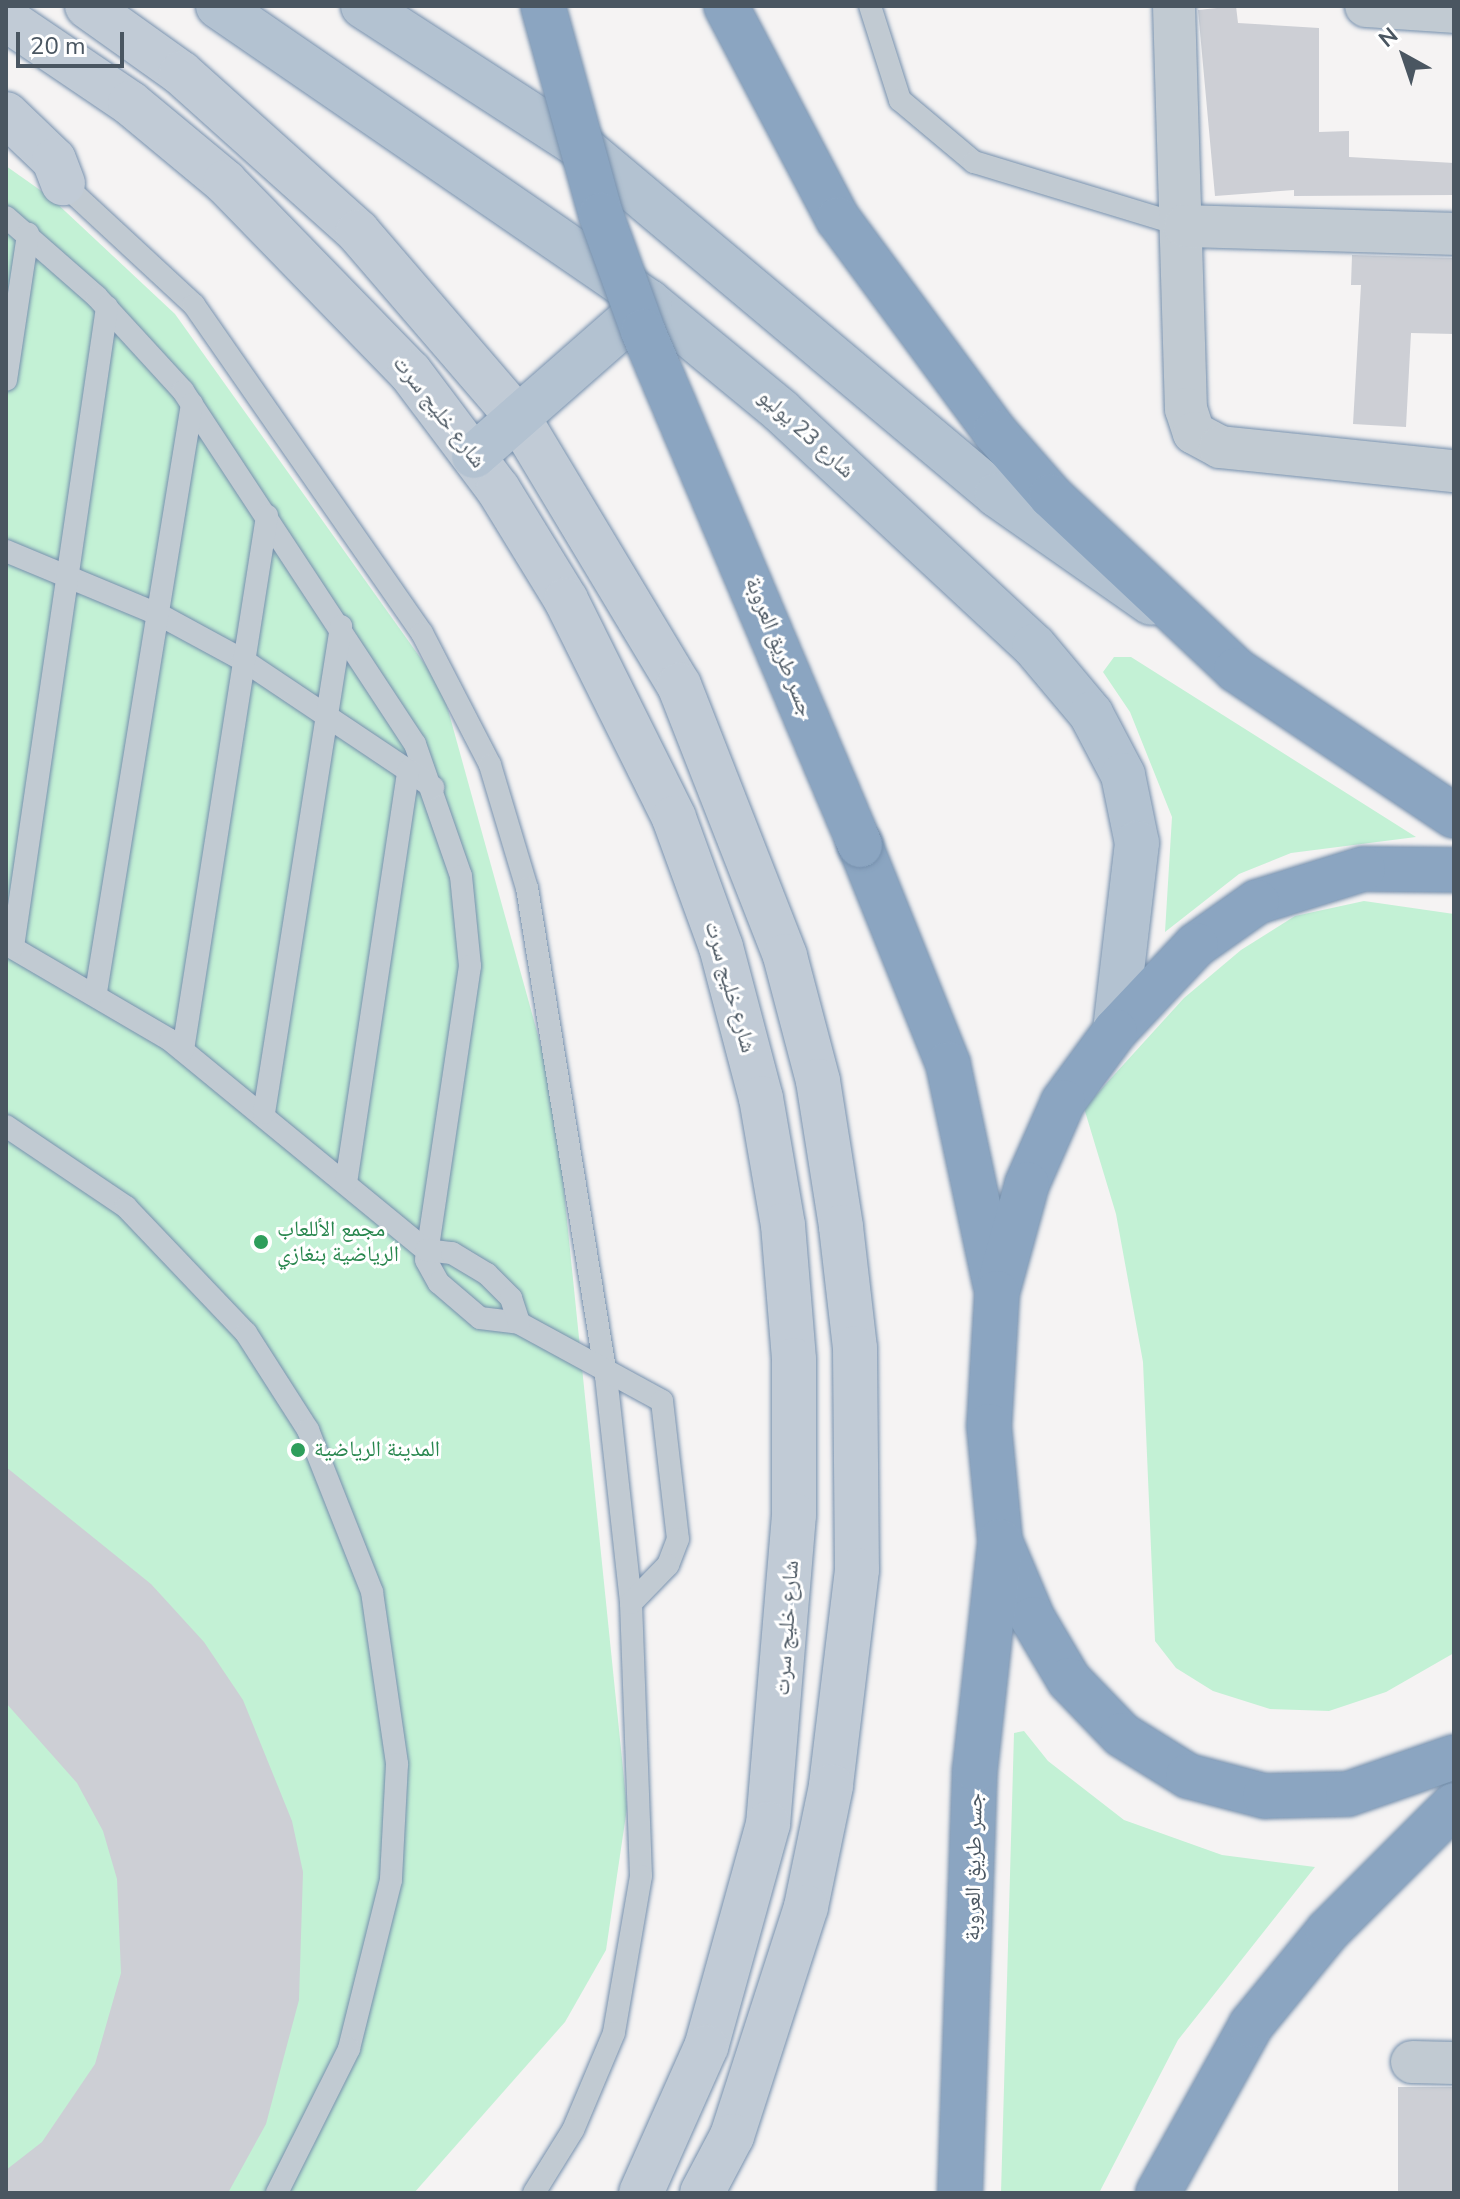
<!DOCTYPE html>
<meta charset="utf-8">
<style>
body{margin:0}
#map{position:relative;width:1460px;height:2199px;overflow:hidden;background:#f5f3f3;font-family:"Nunito Sans","Noto Naskh Arabic",sans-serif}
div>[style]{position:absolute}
.green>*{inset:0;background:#c3f1d5}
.building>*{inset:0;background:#cdcfd5;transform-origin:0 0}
.roads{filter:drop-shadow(0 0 2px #7690ad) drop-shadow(0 0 2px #7690ad)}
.lane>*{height:22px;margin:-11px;padding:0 11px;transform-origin:11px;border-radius:11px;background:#c1cad2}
.street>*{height:42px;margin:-21px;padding:0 21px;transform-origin:21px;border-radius:21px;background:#c1cad2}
.secondary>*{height:44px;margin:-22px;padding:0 22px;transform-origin:22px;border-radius:22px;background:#c1cbd6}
.primary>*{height:44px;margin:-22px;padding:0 22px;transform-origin:22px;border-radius:22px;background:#b3c2d1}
.highway>*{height:44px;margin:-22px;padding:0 22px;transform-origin:22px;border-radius:22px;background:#8ba5c1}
.bridges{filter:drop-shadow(0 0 2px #7690ad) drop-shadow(0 0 2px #7690ad)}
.highway-bridge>*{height:44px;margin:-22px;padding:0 22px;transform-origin:22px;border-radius:22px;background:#8ba5c1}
.dots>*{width:22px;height:22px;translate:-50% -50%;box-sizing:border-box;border:4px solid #fff;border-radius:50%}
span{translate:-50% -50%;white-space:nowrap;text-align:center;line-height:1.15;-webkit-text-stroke:6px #fff;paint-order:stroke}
.street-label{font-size:22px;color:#4a5661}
.leisure-label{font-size:22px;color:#27864d}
.left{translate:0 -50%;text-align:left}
.frame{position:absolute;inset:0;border:8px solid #4a5661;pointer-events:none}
.north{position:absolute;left:1364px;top:16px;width:80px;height:80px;-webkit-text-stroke:6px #fff;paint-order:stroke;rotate:320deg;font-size:22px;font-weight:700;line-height:32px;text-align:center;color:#4a5661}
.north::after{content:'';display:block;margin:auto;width:28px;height:36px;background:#4a5661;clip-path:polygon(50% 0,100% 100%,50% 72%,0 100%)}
.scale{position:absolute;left:16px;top:32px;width:108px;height:36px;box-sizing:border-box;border:4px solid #4a5661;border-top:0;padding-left:10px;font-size:24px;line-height:28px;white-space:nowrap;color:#4a5661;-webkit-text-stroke:6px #fff;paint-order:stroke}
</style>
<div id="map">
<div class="green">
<i style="clip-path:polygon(6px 166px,50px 197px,175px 314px,442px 688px,554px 1093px,627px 1808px,606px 1950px,565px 2022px,414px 2193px,6px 2193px)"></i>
<i style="clip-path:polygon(1114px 657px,1131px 657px,1416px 837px,1291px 853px,1239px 874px,1165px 932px,1172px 817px,1130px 712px,1103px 672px)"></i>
<i style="clip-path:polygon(1364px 901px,1454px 914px,1454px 1653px,1386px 1692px,1329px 1711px,1270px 1709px,1213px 1691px,1176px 1668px,1155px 1641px,1143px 1362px,1116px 1214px,1084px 1108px,1184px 998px,1241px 950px,1295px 916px)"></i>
<i style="clip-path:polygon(1024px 1731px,1048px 1761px,1124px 1820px,1222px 1855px,1315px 1867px,1178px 2040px,1099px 2193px,1001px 2193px,1014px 1733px)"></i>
</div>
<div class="building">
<i style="clip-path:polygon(1236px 6px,1238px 23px,1319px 28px,1319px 132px,1349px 131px,1349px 157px,1454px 163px,1454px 195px,1294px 196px,1294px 190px,1215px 196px,1198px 10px)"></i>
<i style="clip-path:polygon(1352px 255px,1454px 258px,1454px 334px,1411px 333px,1406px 427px,1353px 424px,1361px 285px,1351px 285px)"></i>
<i style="clip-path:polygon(6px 1467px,151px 1584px,204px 1642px,243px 1700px,292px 1821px,303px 1872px,299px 2000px,266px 2124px,228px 2193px,6px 2193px,6px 2170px,42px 2142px,95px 2064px,121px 1973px,117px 1879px,103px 1831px,77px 1783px,6px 1703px)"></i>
<i style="left:1454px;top:2087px;width:106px;height:56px;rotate:90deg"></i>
</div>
<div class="roads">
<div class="lane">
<i style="left:870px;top:6px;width:99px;rotate:72.3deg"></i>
<i style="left:900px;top:100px;width:97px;rotate:40deg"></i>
<i style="left:974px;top:162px;width:220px;rotate:16.9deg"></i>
<i style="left:57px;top:178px;width:187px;rotate:42.8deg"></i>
<i style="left:194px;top:305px;width:399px;rotate:55.2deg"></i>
<i style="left:422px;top:633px;width:148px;rotate:62.7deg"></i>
<i style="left:490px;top:765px;width:128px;rotate:73.3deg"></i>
<i style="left:527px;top:888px;width:494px;rotate:80.8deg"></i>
<i style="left:606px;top:1376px;width:228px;rotate:83.7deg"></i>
<i style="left:631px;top:1603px;width:273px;rotate:87.9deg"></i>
<i style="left:641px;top:1876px;width:159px;rotate:99.8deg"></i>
<i style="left:614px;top:2033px;width:105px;rotate:112.9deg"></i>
<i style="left:573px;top:2130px;width:74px;rotate:121.8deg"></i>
<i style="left:6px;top:217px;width:121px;rotate:41.3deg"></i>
<i style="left:97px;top:297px;width:127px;rotate:47.5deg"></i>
<i style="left:183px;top:391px;width:422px;rotate:56.7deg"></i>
<i style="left:415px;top:744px;width:140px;rotate:70.8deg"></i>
<i style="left:461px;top:876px;width:90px;rotate:84.3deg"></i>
<i style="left:470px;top:966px;width:297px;rotate:98.5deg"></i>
<i style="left:426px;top:1260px;width:26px;rotate:61deg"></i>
<i style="left:439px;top:1283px;width:54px;rotate:40.5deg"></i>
<i style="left:480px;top:1318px;width:39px;rotate:7deg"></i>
<i style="left:519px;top:1323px;width:163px;rotate:28.6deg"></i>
<i style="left:662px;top:1401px;width:139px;rotate:83.4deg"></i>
<i style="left:678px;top:1539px;width:28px;rotate:111deg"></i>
<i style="left:668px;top:1565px;width:53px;rotate:134.2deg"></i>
<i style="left:6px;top:380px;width:148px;rotate:-81.4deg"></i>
<i style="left:6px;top:551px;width:167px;rotate:22.6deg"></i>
<i style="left:160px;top:615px;width:94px;rotate:28.5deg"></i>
<i style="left:243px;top:660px;width:229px;rotate:33.8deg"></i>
<i style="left:6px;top:944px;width:190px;rotate:30.3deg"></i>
<i style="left:170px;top:1040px;width:331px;rotate:39.4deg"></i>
<i style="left:426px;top:1250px;width:26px;rotate:7deg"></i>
<i style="left:452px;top:1253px;width:41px;rotate:31deg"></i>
<i style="left:487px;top:1274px;width:34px;rotate:45deg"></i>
<i style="left:511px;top:1298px;width:26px;rotate:72deg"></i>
<i style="left:13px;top:947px;width:647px;rotate:-81.64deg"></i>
<i style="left:96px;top:992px;width:596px;rotate:-80.73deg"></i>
<i style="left:183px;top:1050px;width:541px;rotate:-81.06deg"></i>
<i style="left:264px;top:1113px;width:493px;rotate:-81deg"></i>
<i style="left:6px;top:1126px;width:145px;rotate:34deg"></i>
<i style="left:126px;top:1207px;width:174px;rotate:46.4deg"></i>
<i style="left:246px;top:1333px;width:115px;rotate:57.4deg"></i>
<i style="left:308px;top:1430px;width:174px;rotate:68.4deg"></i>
<i style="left:372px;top:1592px;width:174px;rotate:81.7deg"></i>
<i style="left:397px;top:1764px;width:116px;rotate:93deg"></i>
<i style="left:391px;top:1880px;width:174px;rotate:104deg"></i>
<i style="left:349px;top:2049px;width:161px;rotate:116.6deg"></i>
<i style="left:346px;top:1183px;width:417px;rotate:-81.4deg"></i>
</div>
<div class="street">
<i style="left:1174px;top:6px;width:403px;rotate:88.3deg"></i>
<i style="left:1186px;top:409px;width:25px;rotate:72deg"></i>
<i style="left:1194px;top:433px;width:30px;rotate:28deg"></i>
<i style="left:1220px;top:447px;width:235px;rotate:5.9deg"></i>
<i style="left:1366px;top:6px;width:88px;rotate:3.9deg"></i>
<i style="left:1185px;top:226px;width:269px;rotate:1.7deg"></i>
<i style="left:1412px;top:2062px;width:42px;rotate:1.4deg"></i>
</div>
<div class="secondary">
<i style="left:87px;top:6px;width:115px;rotate:35.5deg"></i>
<i style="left:181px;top:73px;width:238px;rotate:41.9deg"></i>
<i style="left:358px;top:232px;width:247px;rotate:49.3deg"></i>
<i style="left:519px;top:419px;width:310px;rotate:59deg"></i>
<i style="left:679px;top:685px;width:291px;rotate:68.6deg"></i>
<i style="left:785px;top:956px;width:129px;rotate:75.2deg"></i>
<i style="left:818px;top:1081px;width:148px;rotate:81deg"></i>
<i style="left:841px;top:1227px;width:122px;rotate:83.4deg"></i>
<i style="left:855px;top:1348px;width:222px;rotate:89.5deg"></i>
<i style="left:857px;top:1570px;width:218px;rotate:96.9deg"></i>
<i style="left:831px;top:1786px;width:124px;rotate:101.7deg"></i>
<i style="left:806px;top:1907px;width:241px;rotate:107.9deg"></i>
<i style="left:732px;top:2136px;width:64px;rotate:117.8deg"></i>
<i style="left:6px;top:19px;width:150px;rotate:34.1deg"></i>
<i style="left:130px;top:103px;width:124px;rotate:39.7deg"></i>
<i style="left:225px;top:182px;width:265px;rotate:45.8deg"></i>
<i style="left:410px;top:372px;width:146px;rotate:53.1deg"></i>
<i style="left:498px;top:489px;width:130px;rotate:58.5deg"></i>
<i style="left:566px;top:600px;width:243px;rotate:63.6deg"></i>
<i style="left:674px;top:818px;width:137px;rotate:70deg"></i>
<i style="left:721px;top:947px;width:156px;rotate:75.2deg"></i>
<i style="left:761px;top:1098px;width:129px;rotate:80.2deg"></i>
<i style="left:783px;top:1225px;width:135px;rotate:85.3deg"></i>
<i style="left:794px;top:1360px;width:155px;rotate:90deg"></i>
<i style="left:794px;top:1515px;width:310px;rotate:94.8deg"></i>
<i style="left:768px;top:1824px;width:231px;rotate:105.5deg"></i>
<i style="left:706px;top:2047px;width:160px;rotate:114deg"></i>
<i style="left:6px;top:114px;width:66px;rotate:43.8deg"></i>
<i style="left:54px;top:160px;width:25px;rotate:69deg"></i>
</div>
<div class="primary">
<i style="left:218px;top:6px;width:523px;rotate:34.48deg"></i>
<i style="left:649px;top:302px;width:171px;rotate:39.5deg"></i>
<i style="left:781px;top:411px;width:345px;rotate:42.9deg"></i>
<i style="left:1034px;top:646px;width:89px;rotate:50deg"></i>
<i style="left:1091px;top:714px;width:69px;rotate:62.3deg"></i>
<i style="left:1123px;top:775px;width:69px;rotate:78.4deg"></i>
<i style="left:1137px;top:843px;width:189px;rotate:96.7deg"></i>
<i style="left:363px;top:6px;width:265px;rotate:32.9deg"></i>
<i style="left:586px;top:150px;width:537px;rotate:40.01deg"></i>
<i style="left:997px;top:495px;width:188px;rotate:35deg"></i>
<i style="left:474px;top:456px;width:233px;rotate:-41.3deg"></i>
</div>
<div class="highway">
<i style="left:726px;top:6px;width:241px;rotate:62.3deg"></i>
<i style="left:838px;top:219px;width:265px;rotate:53.6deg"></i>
<i style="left:995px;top:432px;width:85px;rotate:48.8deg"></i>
<i style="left:1051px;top:496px;width:254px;rotate:43.2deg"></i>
<i style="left:1236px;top:670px;width:262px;rotate:33.8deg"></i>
<i style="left:860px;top:845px;width:236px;rotate:68.1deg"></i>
<i style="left:948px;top:1064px;width:225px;rotate:77.9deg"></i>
<i style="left:1454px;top:870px;width:91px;rotate:-179.4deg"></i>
<i style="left:1363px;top:869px;width:111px;rotate:162.7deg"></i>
<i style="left:1257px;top:902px;width:75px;rotate:144.8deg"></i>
<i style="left:1196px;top:945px;width:118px;rotate:133.3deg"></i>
<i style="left:1115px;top:1031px;width:88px;rotate:126.2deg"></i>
<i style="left:1063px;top:1102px;width:90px;rotate:113.7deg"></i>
<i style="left:1027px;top:1184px;width:113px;rotate:105.4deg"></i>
<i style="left:997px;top:1293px;width:133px;rotate:93.4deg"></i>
<i style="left:989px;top:1426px;width:116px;rotate:84.5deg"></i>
<i style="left:1000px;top:1541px;width:85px;rotate:67.1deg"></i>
<i style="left:1033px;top:1619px;width:71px;rotate:59.5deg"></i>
<i style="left:1069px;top:1680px;width:76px;rotate:46.1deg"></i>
<i style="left:1122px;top:1735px;width:78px;rotate:31.8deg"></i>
<i style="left:1188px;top:1776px;width:80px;rotate:14.6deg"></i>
<i style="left:1265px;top:1796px;width:83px;rotate:-1.4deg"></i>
<i style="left:1348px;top:1794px;width:112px;rotate:-19.2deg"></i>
<i style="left:960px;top:2193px;width:424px;rotate:-88deg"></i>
<i style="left:975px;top:1769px;width:229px;rotate:-83.7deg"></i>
<i style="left:1158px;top:2193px;width:192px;rotate:-61deg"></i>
<i style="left:1251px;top:2025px;width:122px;rotate:-50.7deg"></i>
<i style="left:1328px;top:1931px;width:178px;rotate:-45deg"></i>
</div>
</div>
<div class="bridges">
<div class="highway-bridge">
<i style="left:543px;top:6px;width:217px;rotate:74.5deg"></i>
<i style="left:601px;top:215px;width:123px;rotate:70.1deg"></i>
<i style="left:643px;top:331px;width:558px;rotate:67.11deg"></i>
</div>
</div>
<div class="dots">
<i style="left:261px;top:1242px;background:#2e9e5b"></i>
<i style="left:298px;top:1450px;background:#2e9e5b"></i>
</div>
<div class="street-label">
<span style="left:439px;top:412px;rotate:52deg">شارع خليج سرت</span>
<span style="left:806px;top:434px;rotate:42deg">شارع 23 يوليو</span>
<span style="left:779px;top:647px;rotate:68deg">جسر طريق العروبة</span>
<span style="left:730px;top:987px;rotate:74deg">شارع خليج سرت</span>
<span style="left:787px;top:1628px;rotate:-86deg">شارع خليج سرت</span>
<span style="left:974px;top:1867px;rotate:-89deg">جسر طريق العروبة</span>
</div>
<div class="leisure-label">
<span class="left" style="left:277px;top:1242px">مجمع الأللعاب<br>الرياضية بنغازي</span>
<span class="left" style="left:314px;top:1450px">المدينة الرياضية</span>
</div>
<div class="frame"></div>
<div class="north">N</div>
<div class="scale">20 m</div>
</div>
